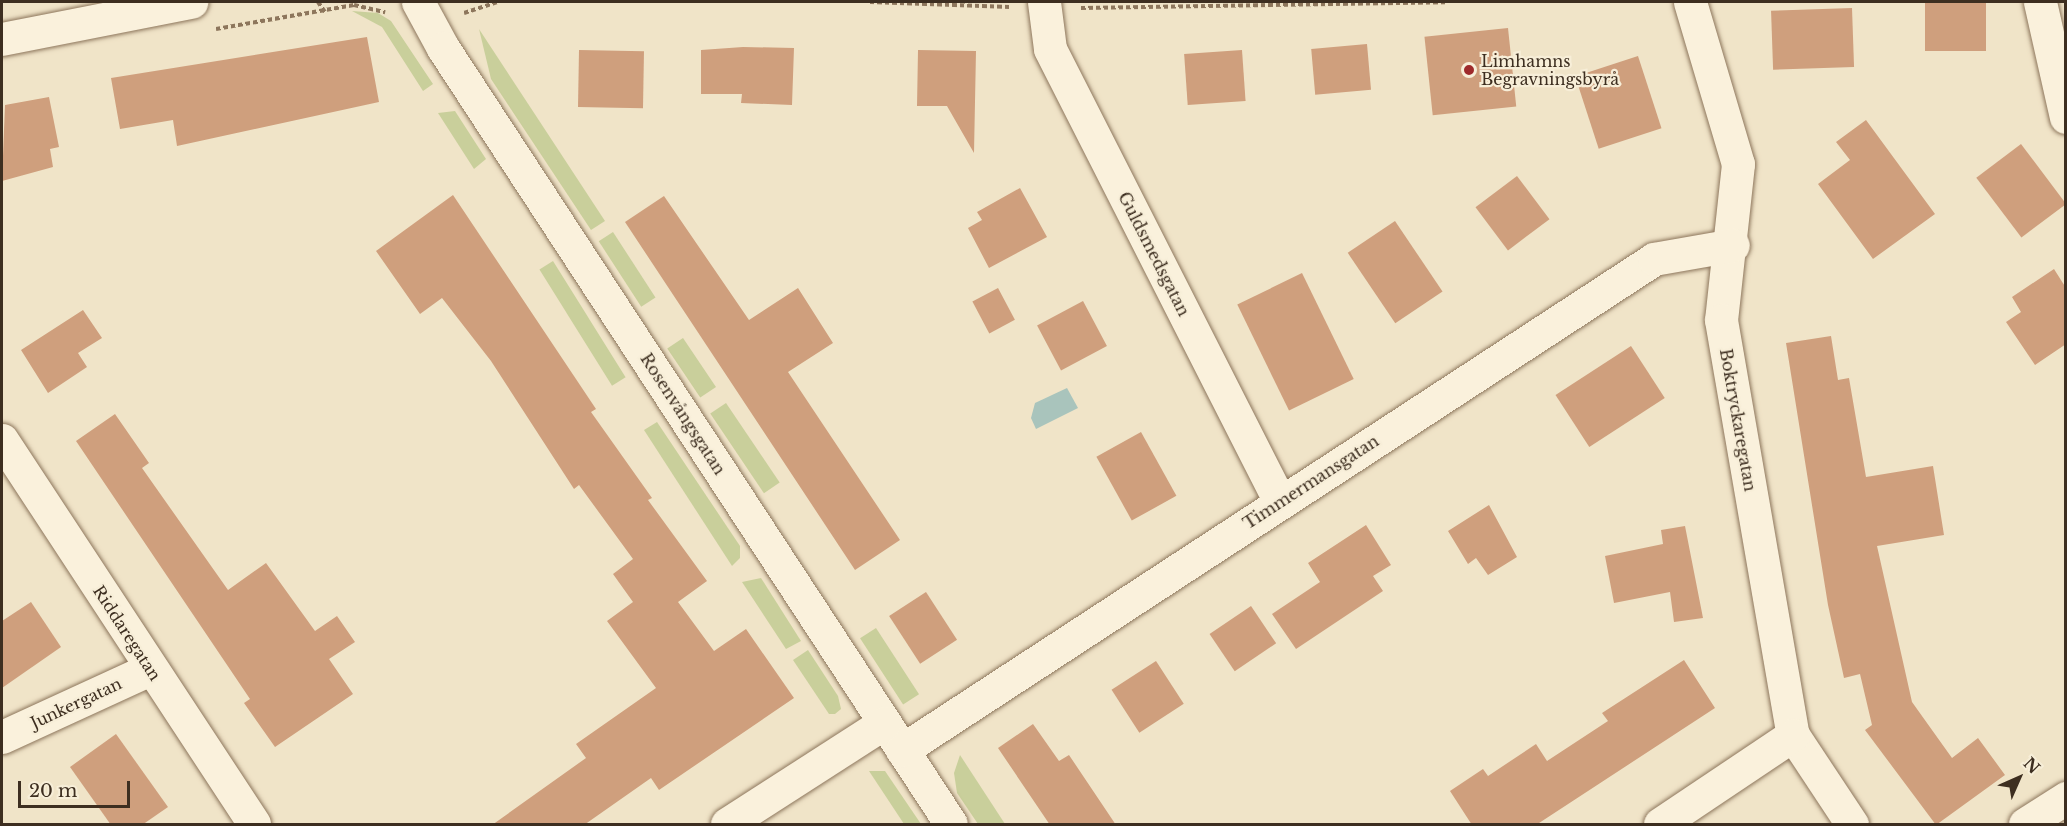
<!DOCTYPE html>
<meta charset="utf-8">
<style>
body{margin:0}
#map{position:relative;width:2067px;height:826px;overflow:hidden;background:#f0e4c8;font-family:"Libre Baskerville",serif}
div>[style]{position:absolute}
.green>*{inset:0;background:#c9cf9b;transform-origin:0 0}
.water>*{inset:0;background:#a9c4bc}
.building>*{inset:0;background:#cf9f7d;transform-origin:0 0}
.path>*{height:4px;margin-top:-2px;transform-origin:0;background:repeating-linear-gradient(90deg,#8d765c 0 4.5px,transparent 0 7.5px)}
.roads{filter:drop-shadow(0 0 2px #8d765c) drop-shadow(0 0 2px #8d765c)}
.street>*{height:33px;margin:-16.5px;padding:0 16.5px;transform-origin:16.5px;border-radius:16.5px;background:#faf1dc}
.secondary>*{height:33px;margin:-16.5px;padding:0 16.5px;transform-origin:16.5px;border-radius:16.5px;background:#faf1dc}
.dots>*{width:16px;height:16px;translate:-50% -50%;box-sizing:border-box;border:3px solid #f7eed8;border-radius:50%}
span{translate:-50% -50%;white-space:nowrap;text-align:center;line-height:1.15;-webkit-text-stroke:4.5px #f7eed8;paint-order:stroke}
.poi-label{font-size:16px;color:#3d2e20}
.left{translate:0 -50%;text-align:left}
.street-label{font-size:16px;color:#3d2e20}
.frame{position:absolute;inset:0;border:3px solid #3d2e20;pointer-events:none}
.north{position:absolute;left:1989px;top:748px;width:60px;height:60px;-webkit-text-stroke:4px #f7eed8;paint-order:stroke;rotate:45deg;font-size:16px;font-weight:700;line-height:24px;text-align:center;color:#3d2e20}
.north::after{content:'';display:block;margin:auto;width:21px;height:27px;background:#3d2e20;clip-path:polygon(50% 0,100% 100%,50% 72%,0 100%)}
.scale{position:absolute;left:18px;top:781px;width:112px;height:27px;box-sizing:border-box;border:3px solid #3d2e20;border-top:0;padding-left:8px;font-size:18px;line-height:21px;white-space:nowrap;color:#3d2e20;-webkit-text-stroke:4px #f7eed8;paint-order:stroke}
</style>
<div id="map">
<div class="green">
<i style="clip-path:polygon(352px 11px,378px 13px,391px 21px,433px 84px,423px 91px,382px 27px)"></i>
<i style="clip-path:polygon(479px 29px,605px 221px,591px 230px,491px 79px)"></i>
<i style="clip-path:polygon(455px 111px,486px 159px,474px 169px,438px 113px)"></i>
<i style="left:613px;top:232px;width:78px;height:17px;rotate:57deg"></i>
<i style="left:553px;top:261px;width:137px;height:16px;rotate:58deg"></i>
<i style="left:683px;top:338px;width:59px;height:19px;rotate:56deg"></i>
<i style="left:726px;top:403px;width:96px;height:19px;rotate:56deg"></i>
<i style="clip-path:polygon(657px 422px,740px 546px,740px 558px,732px 566px,644px 430px)"></i>
<i style="clip-path:polygon(761px 578px,801px 641px,786px 649px,742px 582px)"></i>
<i style="left:876px;top:628px;width:79px;height:19px;rotate:57deg"></i>
<i style="clip-path:polygon(808px 650px,838px 696px,841px 709px,835px 714px,829px 714px,793px 660px)"></i>
<i style="clip-path:polygon(960px 755px,1005px 824px,978px 824px,957px 793px,954px 773px)"></i>
<i style="clip-path:polygon(869px 771px,885px 771px,921px 824px,904px 824px)"></i>
</div>
<div class="water">
<i style="clip-path:polygon(1067px 388px,1078px 408px,1036px 429px,1031px 418px,1035px 403px)"></i>
</div>
<div class="building">
<i style="left:1925px;top:2px;width:61px;height:49px"></i>
<i style="left:1852px;top:8px;width:59px;height:81px;rotate:88deg"></i>
<i style="left:1508px;top:28px;width:79px;height:84px;rotate:84deg"></i>
<i style="clip-path:polygon(367px 37px,379px 102px,177px 146px,173px 120px,120px 129px,111px 78px)"></i>
<i style="left:1367px;top:44px;width:46px;height:56px;rotate:85deg"></i>
<i style="clip-path:polygon(743px 47px,794px 48px,792px 105px,741px 103px,742px 94px,701px 94px,701px 50px)"></i>
<i style="left:579px;top:50px;width:65px;height:57px;rotate:1deg"></i>
<i style="clip-path:polygon(918px 50px,976px 51px,974px 153px,947px 106px,917px 106px)"></i>
<i style="left:1242px;top:50px;width:51px;height:58px;rotate:86deg"></i>
<i style="left:1638px;top:56px;width:76px;height:66px;rotate:72deg"></i>
<i style="clip-path:polygon(49px 97px,59px 147px,50px 149px,53px 167px,2px 181px,5px 105px)"></i>
<i style="clip-path:polygon(1866px 120px,1935px 214px,1873px 259px,1818px 184px,1850px 160px,1836px 142px)"></i>
<i style="left:2021px;top:144px;width:75px;height:56px;rotate:53deg"></i>
<i style="left:1517px;top:176px;width:54px;height:52px;rotate:53deg"></i>
<i style="clip-path:polygon(1020px 188px,1047px 237px,989px 268px,968px 228px,982px 220px,977px 212px)"></i>
<i style="clip-path:polygon(453px 195px,596px 409px,591px 412px,652px 498px,648px 500px,707px 581px,678px 602px,714px 651px,746px 629px,794px 698px,659px 790px,651px 778px,584px 825px,492px 825px,586px 758px,576px 744px,656px 688px,607px 621px,633px 602px,613px 574px,633px 559px,579px 485px,574px 489px,491px 361px,442px 298px,420px 314px,376px 251px)"></i>
<i style="clip-path:polygon(664px 196px,749px 320px,798px 288px,833px 343px,788px 372px,900px 540px,855px 570px,625px 222px)"></i>
<i style="left:1395px;top:221px;width:85px;height:57px;rotate:56deg"></i>
<i style="clip-path:polygon(2054px 269px,2066px 288px,2066px 344px,2035px 365px,2006px 322px,2021px 312px,2012px 297px)"></i>
<i style="left:1302px;top:273px;width:118px;height:72px;rotate:64deg"></i>
<i style="left:998px;top:288px;width:36px;height:29px;rotate:62deg"></i>
<i style="left:1083px;top:301px;width:51px;height:52px;rotate:62deg"></i>
<i style="clip-path:polygon(83px 310px,102px 338px,78px 353px,87px 367px,48px 393px,21px 350px)"></i>
<i style="clip-path:polygon(1831px 336px,1838px 380px,1849px 378px,1866px 477px,1933px 466px,1944px 535px,1877px 546px,1912px 702px,1952px 758px,1978px 738px,2005px 775px,1936px 825px,1865px 730px,1872px 725px,1860px 674px,1844px 678px,1828px 605px,1786px 343px)"></i>
<i style="left:1631px;top:346px;width:62px;height:90px;rotate:57deg"></i>
<i style="clip-path:polygon(115px 414px,149px 463px,142px 468px,228px 590px,266px 563px,315px 631px,337px 616px,355px 642px,329px 659px,353px 694px,275px 747px,244px 703px,250px 699px,76px 441px)"></i>
<i style="left:1141px;top:432px;width:73px;height:51px;rotate:61deg"></i>
<i style="clip-path:polygon(1489px 505px,1517px 557px,1488px 575px,1476px 558px,1468px 564px,1448px 531px)"></i>
<i style="clip-path:polygon(1366px 525px,1391px 565px,1373px 576px,1383px 591px,1296px 649px,1272px 614px,1320px 582px,1308px 563px)"></i>
<i style="clip-path:polygon(1685px 526px,1703px 618px,1674px 622px,1670px 592px,1614px 603px,1605px 556px,1663px 544px,1661px 530px)"></i>
<i style="left:926px;top:592px;width:57px;height:44px;rotate:57deg"></i>
<i style="clip-path:polygon(31px 602px,61px 647px,2px 688px,2px 621px)"></i>
<i style="left:1251px;top:606px;width:45px;height:50px;rotate:56deg"></i>
<i style="clip-path:polygon(1684px 660px,1715px 708px,1536px 825px,1472px 825px,1450px 791px,1483px 769px,1488px 776px,1536px 744px,1547px 761px,1608px 721px,1602px 713px)"></i>
<i style="left:1156px;top:661px;width:51px;height:53px;rotate:57deg"></i>
<i style="clip-path:polygon(1033px 724px,1059px 761px,1069px 755px,1116px 825px,1050px 825px,998px 748px)"></i>
<i style="clip-path:polygon(116px 734px,168px 807px,142px 825px,111px 825px,70px 767px)"></i>
</div>
<div class="path">
<i style="left:318px;top:2px;width:12px;rotate:55deg"></i>
<i style="left:870px;top:2px;width:140px;rotate:2deg"></i>
<i style="left:1081px;top:8px;width:366px;rotate:-0.9deg"></i>
<i style="left:464px;top:13px;width:35px;rotate:-18deg"></i>
<i style="left:216px;top:29px;width:140px;rotate:-9.9deg"></i>
<i style="left:354px;top:5px;width:32px;rotate:13deg"></i>
</div>
<div class="roads">
<div class="street">
<i style="left:418px;top:2px;width:52px;rotate:61.5deg"></i>
<i style="left:443px;top:48px;width:927px;rotate:56.79deg"></i>
<i style="left:1044px;top:2px;width:47px;rotate:82.7deg"></i>
<i style="left:1050px;top:49px;width:508px;rotate:63.08deg"></i>
<i style="left:1690px;top:2px;width:169px;rotate:73.5deg"></i>
<i style="left:1738px;top:164px;width:157px;rotate:96.2deg"></i>
<i style="left:1721px;top:320px;width:421px;rotate:80.2deg"></i>
<i style="left:1793px;top:735px;width:107px;rotate:56.5deg"></i>
<i style="left:2040px;top:2px;width:118px;rotate:77.3deg"></i>
<i style="left:2px;top:440px;width:459px;rotate:56.7deg"></i>
<i style="left:2px;top:737px;width:163px;rotate:-24.7deg"></i>
<i style="left:902px;top:750px;width:898px;rotate:-33.14deg"></i>
<i style="left:1654px;top:259px;width:80px;rotate:-10deg"></i>
<i style="left:727px;top:824px;width:187px;rotate:-32.8deg"></i>
<i style="left:1660px;top:824px;width:160px;rotate:-33.8deg"></i>
<i style="left:2025px;top:824px;width:49px;rotate:-32.4deg"></i>
</div>
<div class="secondary">
<i style="left:2px;top:39px;width:193px;rotate:-11.1deg"></i>
</div>
</div>
<div class="dots">
<i style="left:1469px;top:70px;background:#9e2a2b"></i>
</div>
<div class="poi-label">
<span class="left" style="left:1481px;top:70px">Limhamns<br>Begravningsbyrå</span>
</div>
<div class="street-label">
<span style="left:1154px;top:254px;rotate:63deg">Guldsmedsgatan</span>
<span style="left:683px;top:414px;rotate:57deg">Rosenvångsgatan</span>
<span style="left:1738px;top:420px;rotate:80deg">Boktryckaregatan</span>
<span style="left:1311px;top:482px;rotate:-33deg">Timmermansgatan</span>
<span style="left:127px;top:633px;rotate:57deg">Riddaregatan</span>
<span style="left:76px;top:703px;rotate:-25deg">Junkergatan</span>
</div>
<div class="frame"></div>
<div class="north">N</div>
<div class="scale">20 m</div>
</div>
